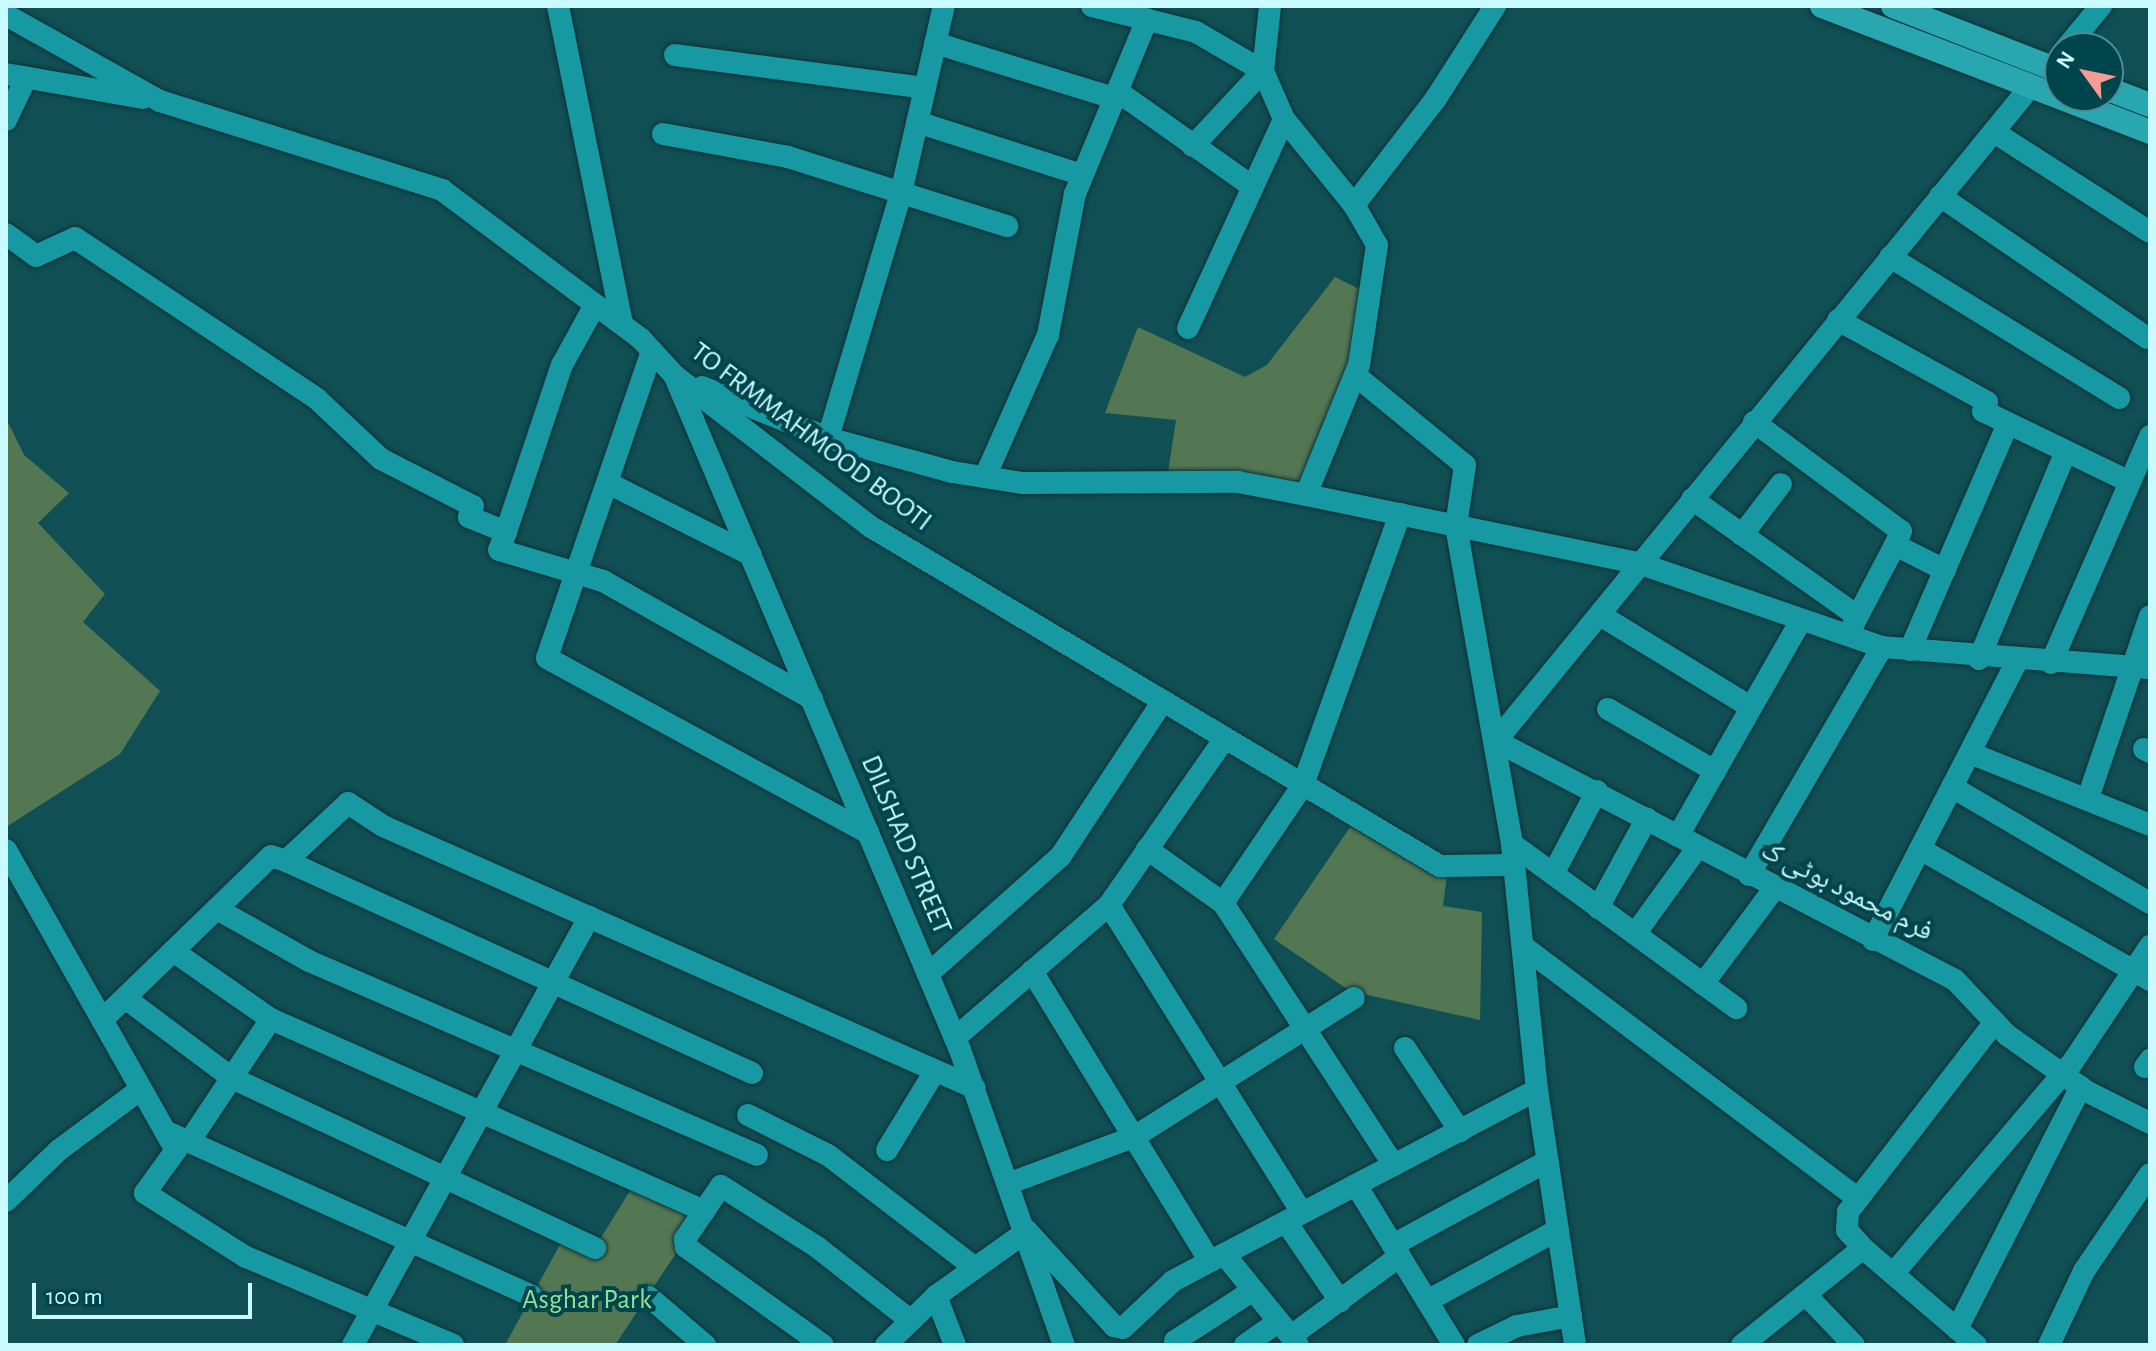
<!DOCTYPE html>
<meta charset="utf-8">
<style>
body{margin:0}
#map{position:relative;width:2156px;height:1351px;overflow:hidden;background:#105055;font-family:"Alegreya Sans","Noto Naskh Arabic",sans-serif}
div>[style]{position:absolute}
.green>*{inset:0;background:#547753}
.roads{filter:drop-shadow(0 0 2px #0e3236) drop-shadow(0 0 2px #0e3236)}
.minor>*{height:22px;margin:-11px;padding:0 11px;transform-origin:11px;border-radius:11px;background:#1799a3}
.major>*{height:24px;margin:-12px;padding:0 12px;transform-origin:12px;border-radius:12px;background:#28a7b1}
span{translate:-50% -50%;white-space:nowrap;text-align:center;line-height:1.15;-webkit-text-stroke:8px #00454b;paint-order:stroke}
.street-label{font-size:28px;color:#c8faff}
.park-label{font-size:28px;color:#96de94}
.frame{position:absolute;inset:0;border:8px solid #c8faff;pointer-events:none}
.north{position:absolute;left:2044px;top:32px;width:80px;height:80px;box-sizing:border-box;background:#00454b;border:2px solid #508d93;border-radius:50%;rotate:303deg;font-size:22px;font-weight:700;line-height:32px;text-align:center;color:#c8faff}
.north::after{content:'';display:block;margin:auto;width:28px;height:36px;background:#f59c96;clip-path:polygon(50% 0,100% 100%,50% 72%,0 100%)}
.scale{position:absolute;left:32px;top:1283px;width:220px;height:36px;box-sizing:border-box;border:4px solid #c8faff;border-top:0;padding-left:10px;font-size:24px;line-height:28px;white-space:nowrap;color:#c8faff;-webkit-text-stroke:6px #00454b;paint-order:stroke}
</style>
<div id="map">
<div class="green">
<i style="clip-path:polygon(1335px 277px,1373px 296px,1306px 495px,1166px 486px,1176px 420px,1105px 413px,1138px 327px,1245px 377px,1267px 365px)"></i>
<i style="clip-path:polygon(6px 418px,24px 455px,69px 493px,38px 523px,105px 594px,83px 622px,160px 691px,120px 754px,6px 827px)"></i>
<i style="clip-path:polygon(1357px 817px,1448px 866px,1443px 906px,1482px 912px,1480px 1020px,1350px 991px,1274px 939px)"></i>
<i style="clip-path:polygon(636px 1181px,704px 1211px,615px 1345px,505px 1345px,562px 1241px,591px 1254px)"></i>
</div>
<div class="roads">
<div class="minor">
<i style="left:558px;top:6px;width:324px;rotate:78.6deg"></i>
<i style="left:1092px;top:6px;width:107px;rotate:14deg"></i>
<i style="left:1196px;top:32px;width:78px;rotate:30.2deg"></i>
<i style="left:1263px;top:71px;width:103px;rotate:133deg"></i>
<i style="left:1270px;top:6px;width:65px;rotate:96.1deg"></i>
<i style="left:1263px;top:71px;width:52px;rotate:66.4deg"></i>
<i style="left:1284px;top:119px;width:111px;rotate:50.9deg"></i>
<i style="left:1354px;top:205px;width:46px;rotate:60.1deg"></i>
<i style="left:1377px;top:245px;width:121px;rotate:98.5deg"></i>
<i style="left:1359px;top:365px;width:140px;rotate:112.2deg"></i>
<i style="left:1306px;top:495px;width:339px;rotate:11.6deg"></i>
<i style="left:1638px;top:563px;width:258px;rotate:19deg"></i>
<i style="left:1882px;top:647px;width:269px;rotate:4.5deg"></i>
<i style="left:6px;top:15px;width:176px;rotate:29.2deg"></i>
<i style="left:160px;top:101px;width:296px;rotate:17.5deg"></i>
<i style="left:442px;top:190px;width:249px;rotate:36.8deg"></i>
<i style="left:641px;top:339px;width:50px;rotate:47.4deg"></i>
<i style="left:675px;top:376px;width:247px;rotate:37.6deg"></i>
<i style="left:871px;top:527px;width:662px;rotate:30.79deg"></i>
<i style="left:1440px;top:866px;width:73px;rotate:-0.8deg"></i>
<i style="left:935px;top:43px;width:187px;rotate:17.1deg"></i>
<i style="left:2066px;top:48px;width:55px;rotate:-50.2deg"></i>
<i style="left:675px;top:55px;width:252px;rotate:7.5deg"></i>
<i style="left:6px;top:74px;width:139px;rotate:9.9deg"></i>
<i style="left:1117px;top:91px;width:166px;rotate:35.2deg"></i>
<i style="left:6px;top:120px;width:47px;rotate:-64.5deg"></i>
<i style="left:917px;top:122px;width:173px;rotate:17.8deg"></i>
<i style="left:1994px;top:132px;width:185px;rotate:32.7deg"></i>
<i style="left:663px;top:134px;width:127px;rotate:10.4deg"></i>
<i style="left:788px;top:157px;width:230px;rotate:17.5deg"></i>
<i style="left:1940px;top:196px;width:251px;rotate:34.4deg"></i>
<i style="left:1354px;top:205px;width:133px;rotate:-52.4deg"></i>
<i style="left:1435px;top:100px;width:112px;rotate:-57.4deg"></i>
<i style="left:6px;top:234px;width:37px;rotate:36deg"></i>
<i style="left:36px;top:256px;width:43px;rotate:-24.8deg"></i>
<i style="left:75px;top:238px;width:291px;rotate:33.6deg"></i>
<i style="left:317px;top:399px;width:88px;rotate:43.2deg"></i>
<i style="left:381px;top:459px;width:103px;rotate:27.1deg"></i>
<i style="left:473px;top:506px;width:12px;rotate:110deg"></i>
<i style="left:469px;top:517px;width:40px;rotate:22deg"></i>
<i style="left:506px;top:532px;width:176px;rotate:-71.5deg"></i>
<i style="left:562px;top:365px;width:68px;rotate:-61.2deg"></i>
<i style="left:1890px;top:257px;width:269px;rotate:31.6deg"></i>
<i style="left:1838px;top:320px;width:170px;rotate:28.8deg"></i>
<i style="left:1987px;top:402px;width:10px;rotate:114deg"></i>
<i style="left:1983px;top:411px;width:163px;rotate:25.8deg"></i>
<i style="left:1188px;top:328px;width:230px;rotate:-65.3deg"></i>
<i style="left:652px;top:351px;width:324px;rotate:108.9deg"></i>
<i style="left:547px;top:658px;width:366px;rotate:28.6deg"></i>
<i style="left:1355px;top:375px;width:142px;rotate:39.3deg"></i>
<i style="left:1465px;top:465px;width:62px;rotate:98.4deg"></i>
<i style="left:1456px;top:526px;width:323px;rotate:80deg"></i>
<i style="left:1512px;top:844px;width:247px;rotate:84.2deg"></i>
<i style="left:1537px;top:1090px;width:258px;rotate:81.5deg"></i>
<i style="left:675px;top:377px;width:731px;rotate:67.05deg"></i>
<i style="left:960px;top:1050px;width:313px;rotate:70.6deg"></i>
<i style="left:702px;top:387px;width:136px;rotate:22deg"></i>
<i style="left:828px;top:438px;width:129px;rotate:15.3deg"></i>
<i style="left:952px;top:472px;width:72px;rotate:8.8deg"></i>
<i style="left:1023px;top:483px;width:215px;rotate:-0.3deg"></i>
<i style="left:1238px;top:482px;width:69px;rotate:10.8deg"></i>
<i style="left:1754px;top:422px;width:183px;rotate:36.6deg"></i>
<i style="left:1901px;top:531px;width:15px;rotate:113deg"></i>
<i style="left:828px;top:438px;width:256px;rotate:-73.4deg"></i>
<i style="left:901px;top:193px;width:192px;rotate:-77.1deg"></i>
<i style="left:985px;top:477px;width:155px;rotate:-66.1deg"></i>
<i style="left:1048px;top:335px;width:144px;rotate:-79.2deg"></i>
<i style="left:1075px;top:194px;width:189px;rotate:-67.6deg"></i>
<i style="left:608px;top:483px;width:160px;rotate:26.7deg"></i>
<i style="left:1692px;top:499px;width:202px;rotate:35.3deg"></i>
<i style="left:506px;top:532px;width:19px;rotate:111deg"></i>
<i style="left:499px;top:550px;width:109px;rotate:16.6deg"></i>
<i style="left:603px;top:581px;width:240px;rotate:29.4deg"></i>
<i style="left:1742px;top:535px;width:64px;rotate:-52.6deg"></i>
<i style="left:1600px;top:615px;width:177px;rotate:31.4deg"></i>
<i style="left:1851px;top:629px;width:95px;rotate:-62.4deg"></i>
<i style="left:1895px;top:545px;width:56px;rotate:26.6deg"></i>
<i style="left:1910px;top:650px;width:247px;rotate:-66.6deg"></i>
<i style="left:1979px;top:659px;width:225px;rotate:-67.3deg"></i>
<i style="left:2051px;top:663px;width:248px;rotate:-66.4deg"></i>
<i style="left:1608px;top:709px;width:124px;rotate:30.1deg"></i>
<i style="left:1496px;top:741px;width:846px;rotate:-50.76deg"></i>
<i style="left:1496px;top:741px;width:517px;rotate:27.51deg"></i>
<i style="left:1955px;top:980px;width:76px;rotate:46.6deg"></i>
<i style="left:2007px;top:1035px;width:97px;rotate:35.3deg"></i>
<i style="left:2086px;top:1091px;width:72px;rotate:26.6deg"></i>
<i style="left:2144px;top:749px;width:7px;rotate:27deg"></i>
<i style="left:1970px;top:753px;width:194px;rotate:21.8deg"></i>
<i style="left:1952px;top:787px;width:229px;rotate:30.4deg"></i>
<i style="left:2088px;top:798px;width:192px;rotate:-71.2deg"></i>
<i style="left:1678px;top:836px;width:249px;rotate:-60.3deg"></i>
<i style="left:1512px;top:844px;width:278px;rotate:36.2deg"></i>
<i style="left:1147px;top:849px;width:93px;rotate:35.4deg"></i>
<i style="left:1223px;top:903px;width:313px;rotate:56.9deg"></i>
<i style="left:1920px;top:849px;width:265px;rotate:29.7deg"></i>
<i style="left:6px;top:850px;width:345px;rotate:60.5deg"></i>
<i style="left:176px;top:1150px;width:53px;rotate:125.8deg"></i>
<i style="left:145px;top:1193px;width:120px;rotate:32.4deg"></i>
<i style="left:246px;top:1257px;width:225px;rotate:23deg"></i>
<i style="left:286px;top:861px;width:512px;rotate:24.46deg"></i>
<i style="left:1553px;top:874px;width:94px;rotate:-62.1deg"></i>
<i style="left:1749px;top:875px;width:264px;rotate:-59.7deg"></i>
<i style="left:1223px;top:903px;width:143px;rotate:-55.9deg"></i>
<i style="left:1303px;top:785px;width:288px;rotate:-70.3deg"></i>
<i style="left:1109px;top:905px;width:363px;rotate:57.9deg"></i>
<i style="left:1598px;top:908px;width:102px;rotate:-61.4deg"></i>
<i style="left:217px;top:909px;width:106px;rotate:29.5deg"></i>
<i style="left:309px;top:961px;width:488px;rotate:23.4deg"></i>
<i style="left:1635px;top:934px;width:107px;rotate:-54.1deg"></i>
<i style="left:1873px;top:940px;width:314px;rotate:-62.7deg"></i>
<i style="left:1524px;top:947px;width:418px;rotate:37deg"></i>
<i style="left:173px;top:951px;width:119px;rotate:34.8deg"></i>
<i style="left:271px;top:1019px;width:148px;rotate:123.7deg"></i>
<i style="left:1032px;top:971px;width:340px;rotate:58.5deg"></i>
<i style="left:928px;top:974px;width:176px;rotate:-41.6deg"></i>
<i style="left:1060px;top:857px;width:187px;rotate:-56.6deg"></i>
<i style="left:1703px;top:984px;width:119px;rotate:-53.2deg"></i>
<i style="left:125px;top:998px;width:134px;rotate:36.8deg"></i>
<i style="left:232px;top:1078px;width:401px;rotate:25.1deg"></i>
<i style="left:271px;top:1019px;width:474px;rotate:23.9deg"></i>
<i style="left:704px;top:1211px;width:34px;rotate:124deg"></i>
<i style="left:685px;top:1239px;width:8px;rotate:83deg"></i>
<i style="left:686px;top:1247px;width:168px;rotate:35.6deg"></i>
<i style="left:102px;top:1020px;width:235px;rotate:-44.1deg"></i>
<i style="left:271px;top:856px;width:16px;rotate:18deg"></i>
<i style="left:286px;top:861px;width:85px;rotate:-43.1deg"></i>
<i style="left:348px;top:803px;width:42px;rotate:33.3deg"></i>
<i style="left:383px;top:826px;width:647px;rotate:23.87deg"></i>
<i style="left:955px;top:1038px;width:203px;rotate:-40.8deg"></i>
<i style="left:1109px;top:905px;width:203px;rotate:-55.2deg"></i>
<i style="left:1405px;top:1048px;width:100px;rotate:56.5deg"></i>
<i style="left:2145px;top:1067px;width:9px;rotate:-54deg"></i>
<i style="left:748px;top:1115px;width:89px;rotate:26.6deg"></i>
<i style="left:828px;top:1155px;width:184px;rotate:37.5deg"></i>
<i style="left:165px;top:1131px;width:402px;rotate:24.2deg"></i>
<i style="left:887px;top:1150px;width:92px;rotate:-58.7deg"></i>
<i style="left:1010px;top:1183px;width:132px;rotate:-20.4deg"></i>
<i style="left:1134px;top:1137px;width:260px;rotate:-32.3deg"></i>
<i style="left:1356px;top:1185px;width:188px;rotate:58.5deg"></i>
<i style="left:6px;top:1201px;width:74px;rotate:-43.9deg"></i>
<i style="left:59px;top:1150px;width:102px;rotate:-36.6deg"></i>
<i style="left:704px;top:1211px;width:30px;rotate:-56deg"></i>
<i style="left:721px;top:1186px;width:114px;rotate:32.4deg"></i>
<i style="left:817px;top:1247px;width:118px;rotate:38.1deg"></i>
<i style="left:1286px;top:1222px;width:96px;rotate:55.6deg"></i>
<i style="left:1393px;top:1245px;width:176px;rotate:-28.5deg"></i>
<i style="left:1224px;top:1254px;width:117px;rotate:50.9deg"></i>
<i style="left:1893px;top:1274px;width:277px;rotate:-49.7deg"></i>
<i style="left:2072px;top:1063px;width:141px;rotate:-56.3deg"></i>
<i style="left:1806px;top:1295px;width:69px;rotate:46.2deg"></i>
<i style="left:936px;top:1296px;width:53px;rotate:68.8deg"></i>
<i style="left:649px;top:1297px;width:74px;rotate:40.6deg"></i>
<i style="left:1427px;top:1301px;width:149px;rotate:-28.5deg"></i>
<i style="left:1957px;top:1329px;width:272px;rotate:-62.9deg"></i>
<i style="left:1291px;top:1336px;width:135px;rotate:-36.3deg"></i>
<i style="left:1175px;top:1341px;width:92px;rotate:-33deg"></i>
<i style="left:353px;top:1345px;width:489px;rotate:-61.1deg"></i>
<i style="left:886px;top:1345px;width:70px;rotate:-44.4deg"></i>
<i style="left:936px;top:1296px;width:112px;rotate:-35.5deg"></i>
<i style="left:1027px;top:1231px;width:129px;rotate:47.5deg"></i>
<i style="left:1114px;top:1326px;width:9px;rotate:13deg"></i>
<i style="left:1123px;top:1328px;width:69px;rotate:-43.2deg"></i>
<i style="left:1173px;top:1281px;width:411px;rotate:-27.7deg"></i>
<i style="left:1245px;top:1345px;width:40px;rotate:-34.9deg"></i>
<i style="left:1478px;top:1345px;width:43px;rotate:-26deg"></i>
<i style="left:1517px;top:1326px;width:55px;rotate:-10.5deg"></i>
<i style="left:1742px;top:1345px;width:155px;rotate:-38.7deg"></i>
<i style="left:1976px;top:1345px;width:149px;rotate:-139.4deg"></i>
<i style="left:1863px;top:1248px;width:24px;rotate:-132deg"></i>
<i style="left:1847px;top:1230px;width:18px;rotate:-87deg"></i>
<i style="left:1848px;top:1212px;width:240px;rotate:-52.3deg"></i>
<i style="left:2049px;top:1345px;width:82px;rotate:-64.7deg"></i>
<i style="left:2084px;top:1271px;width:117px;rotate:-55.8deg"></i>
</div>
<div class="major">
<i style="left:1822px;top:6px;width:351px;rotate:21deg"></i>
<i style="left:1893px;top:6px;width:179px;rotate:21.3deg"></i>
<i style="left:2108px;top:89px;width:45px;rotate:20.9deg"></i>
</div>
</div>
<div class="street-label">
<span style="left:811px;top:437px;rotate:37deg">TO FRMMAHMOOD BOOTI</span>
<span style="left:906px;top:845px;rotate:67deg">DILSHAD STREET</span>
<span style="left:1847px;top:891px;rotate:27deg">فرم محمود بوٹی ک</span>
</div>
<div class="park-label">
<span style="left:587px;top:1300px">Asghar Park</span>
</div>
<div class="frame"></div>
<div class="north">N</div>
<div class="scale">100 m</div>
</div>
